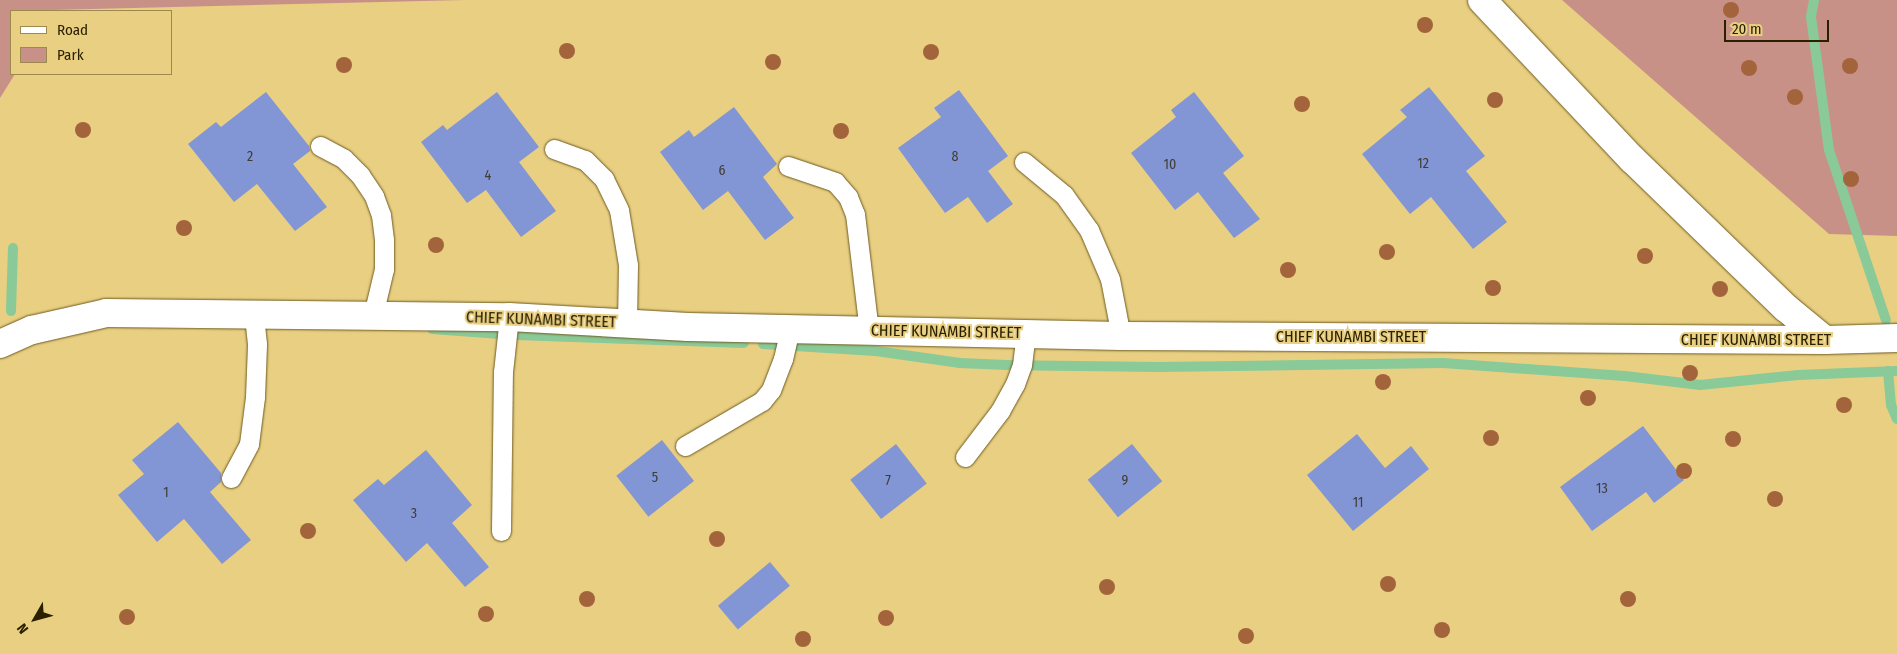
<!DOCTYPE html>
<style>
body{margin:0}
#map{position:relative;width:1897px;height:654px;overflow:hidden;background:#e9cf82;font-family:"Fira Sans Condensed",sans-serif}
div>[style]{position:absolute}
.green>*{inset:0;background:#c89187}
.stream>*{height:10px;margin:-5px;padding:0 5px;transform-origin:5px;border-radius:5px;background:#89ca98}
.building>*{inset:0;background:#8295d5;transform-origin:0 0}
.roads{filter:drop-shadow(0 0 1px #6e5b20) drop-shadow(0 0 1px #6e5b20)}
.service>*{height:19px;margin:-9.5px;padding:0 9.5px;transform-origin:9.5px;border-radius:9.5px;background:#fff}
.minor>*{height:28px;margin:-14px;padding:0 14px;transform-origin:14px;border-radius:14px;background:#fff}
.trees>*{width:16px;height:16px;margin:-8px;border-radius:50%;background:#a3633b}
span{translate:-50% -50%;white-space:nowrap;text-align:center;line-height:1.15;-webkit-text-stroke:4px #e9cf82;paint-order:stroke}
.number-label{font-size:14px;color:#403d35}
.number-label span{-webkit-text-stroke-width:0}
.street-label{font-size:16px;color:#2a2000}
.legend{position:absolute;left:10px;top:10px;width:162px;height:65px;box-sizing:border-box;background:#e9cf82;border:1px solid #9d894e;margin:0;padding:6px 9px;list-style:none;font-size:15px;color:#2a2000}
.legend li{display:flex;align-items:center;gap:10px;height:25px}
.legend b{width:25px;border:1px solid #9d894e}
.north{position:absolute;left:10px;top:594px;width:50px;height:50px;-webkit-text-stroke:4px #e9cf82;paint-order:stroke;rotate:232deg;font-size:14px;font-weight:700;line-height:20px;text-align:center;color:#2a2000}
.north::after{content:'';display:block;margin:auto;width:18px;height:22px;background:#2a2000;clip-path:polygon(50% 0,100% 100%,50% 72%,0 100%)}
.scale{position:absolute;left:1724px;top:20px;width:105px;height:22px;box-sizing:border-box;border:2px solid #2a2000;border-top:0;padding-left:6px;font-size:15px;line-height:18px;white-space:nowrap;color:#2a2000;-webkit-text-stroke:4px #e9cf82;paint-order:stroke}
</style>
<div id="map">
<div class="green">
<i style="clip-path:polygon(0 0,465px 0,11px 11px,11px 74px,15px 74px,0 98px)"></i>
<i style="clip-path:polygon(1562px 0,1897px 0,1897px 236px,1829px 234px)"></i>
</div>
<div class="stream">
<i style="left:1814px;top:0;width:17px;rotate:100deg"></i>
<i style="left:1811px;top:17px;width:134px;rotate:82.3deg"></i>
<i style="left:1829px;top:150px;width:179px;rotate:71.5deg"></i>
<i style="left:11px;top:311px;width:63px;rotate:-88.2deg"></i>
<i style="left:432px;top:329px;width:69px;rotate:4.1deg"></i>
<i style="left:516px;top:335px;width:228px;rotate:2deg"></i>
<i style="left:763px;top:344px;width:113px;rotate:3.5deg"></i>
<i style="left:876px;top:351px;width:85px;rotate:8.1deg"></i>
<i style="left:960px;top:363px;width:47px;rotate:2.4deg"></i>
<i style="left:1007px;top:365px;width:152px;rotate:0.8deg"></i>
<i style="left:1159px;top:367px;width:284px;rotate:-0.8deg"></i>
<i style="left:1443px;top:363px;width:182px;rotate:4.1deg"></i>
<i style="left:1625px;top:376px;width:76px;rotate:6.8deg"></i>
<i style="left:1700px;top:385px;width:99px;rotate:-5.8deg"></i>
<i style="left:1798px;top:375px;width:99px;rotate:-2.3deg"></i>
<i style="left:1888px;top:371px;width:34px;rotate:85deg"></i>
<i style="left:1891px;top:405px;width:15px;rotate:67deg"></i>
</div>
<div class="building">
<i style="clip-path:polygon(1429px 87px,1485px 156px,1466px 171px,1507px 222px,1473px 249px,1431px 197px,1410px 214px,1362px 154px,1407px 117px,1400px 110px)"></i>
<i style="clip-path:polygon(959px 90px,1008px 156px,988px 171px,1013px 204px,987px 223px,968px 197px,945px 213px,898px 148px,941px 117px,934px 108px)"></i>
<i style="clip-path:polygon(266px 92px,309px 146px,310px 151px,293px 164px,327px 207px,295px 231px,257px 184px,234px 202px,188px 144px,216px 122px,221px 127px)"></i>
<i style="clip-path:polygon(497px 92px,539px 147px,519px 162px,556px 211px,521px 237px,486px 190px,467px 203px,421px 142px,443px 125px,447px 130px)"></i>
<i style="clip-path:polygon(1194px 92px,1244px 156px,1223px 173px,1260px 219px,1234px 238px,1198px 192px,1175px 210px,1131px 153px,1176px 117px,1171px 110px)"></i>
<i style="clip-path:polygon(734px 107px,777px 164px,763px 177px,794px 218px,765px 240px,728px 191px,703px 210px,660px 152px,689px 130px,694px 137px)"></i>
<i style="clip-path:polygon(178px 422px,221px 473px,221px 482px,210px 492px,251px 540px,222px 564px,184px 519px,157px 542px,118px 495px,144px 474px,132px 460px)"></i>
<i style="clip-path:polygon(1643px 426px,1684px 480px,1654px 503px,1646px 492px,1592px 531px,1560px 487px)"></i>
<i style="clip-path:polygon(1357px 434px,1385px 468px,1411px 446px,1429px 469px,1353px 531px,1307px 475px)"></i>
<i style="left:662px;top:440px;width:52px;height:58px;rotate:52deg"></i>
<i style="left:896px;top:444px;width:50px;height:58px;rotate:52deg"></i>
<i style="left:1132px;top:444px;width:48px;height:57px;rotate:51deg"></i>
<i style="clip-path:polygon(426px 450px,472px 505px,452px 523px,489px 567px,465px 587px,427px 543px,406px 562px,353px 500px,378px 479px,384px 485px)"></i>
<i style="left:770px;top:562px;width:31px;height:68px;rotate:50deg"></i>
</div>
<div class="roads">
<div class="service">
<i style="left:320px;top:146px;width:27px;rotate:28deg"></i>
<i style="left:344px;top:159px;width:23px;rotate:45deg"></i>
<i style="left:360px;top:175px;width:25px;rotate:56deg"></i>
<i style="left:374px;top:196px;width:20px;rotate:70deg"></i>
<i style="left:381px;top:215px;width:25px;rotate:83deg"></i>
<i style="left:384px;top:240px;width:29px;rotate:90deg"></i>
<i style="left:384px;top:269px;width:47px;rotate:103.4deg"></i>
<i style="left:554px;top:149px;width:33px;rotate:20deg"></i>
<i style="left:585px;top:160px;width:27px;rotate:45deg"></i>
<i style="left:604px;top:179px;width:34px;rotate:64deg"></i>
<i style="left:619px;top:210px;width:56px;rotate:80.7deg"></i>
<i style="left:628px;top:265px;width:58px;rotate:91deg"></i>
<i style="left:1024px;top:162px;width:52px;rotate:39.5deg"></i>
<i style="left:1064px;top:195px;width:43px;rotate:54.5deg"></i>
<i style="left:1089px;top:230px;width:53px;rotate:66.8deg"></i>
<i style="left:1110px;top:279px;width:58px;rotate:79.1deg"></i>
<i style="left:788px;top:166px;width:50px;rotate:18.8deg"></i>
<i style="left:835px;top:182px;width:20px;rotate:49deg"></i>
<i style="left:848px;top:197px;width:18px;rotate:68deg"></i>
<i style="left:855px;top:214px;width:118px;rotate:83.2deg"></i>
<i style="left:685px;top:446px;width:89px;rotate:-30.3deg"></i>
<i style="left:762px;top:401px;width:14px;rotate:-51deg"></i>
<i style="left:771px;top:390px;width:33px;rotate:-69deg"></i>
<i style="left:783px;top:359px;width:31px;rotate:-77deg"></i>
<i style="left:965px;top:457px;width:58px;rotate:-52.7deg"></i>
<i style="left:1000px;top:411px;width:31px;rotate:-61deg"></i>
<i style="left:1015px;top:384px;width:20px;rotate:-70deg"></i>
<i style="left:1022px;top:365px;width:31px;rotate:-83deg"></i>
<i style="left:231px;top:478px;width:38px;rotate:-62deg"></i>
<i style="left:249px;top:444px;width:47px;rotate:-82.7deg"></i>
<i style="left:255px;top:397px;width:53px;rotate:-87.8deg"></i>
<i style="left:257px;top:344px;width:31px;rotate:-96deg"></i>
<i style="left:501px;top:531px;width:159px;rotate:-89.3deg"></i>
<i style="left:503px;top:372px;width:55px;rotate:-83.8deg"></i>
</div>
<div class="minor">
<i style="left:1482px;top:0;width:219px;rotate:46.7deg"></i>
<i style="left:1632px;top:159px;width:214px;rotate:44.1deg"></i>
<i style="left:1786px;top:308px;width:50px;rotate:39.4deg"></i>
<i style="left:0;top:344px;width:35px;rotate:-24deg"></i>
<i style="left:32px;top:330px;width:76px;rotate:-12.9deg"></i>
<i style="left:106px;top:313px;width:403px;rotate:0.6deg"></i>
<i style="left:509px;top:317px;width:179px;rotate:3.2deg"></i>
<i style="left:688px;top:327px;width:433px;rotate:1.2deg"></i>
<i style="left:1121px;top:336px;width:704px;rotate:0.33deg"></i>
<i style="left:1825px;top:340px;width:72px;rotate:-1.6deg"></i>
</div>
</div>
<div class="trees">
<i style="left:1731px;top:10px"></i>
<i style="left:1425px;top:25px"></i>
<i style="left:567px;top:51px"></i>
<i style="left:931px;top:52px"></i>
<i style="left:773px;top:62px"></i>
<i style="left:344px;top:65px"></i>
<i style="left:1850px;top:66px"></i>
<i style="left:1749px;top:68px"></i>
<i style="left:1795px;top:97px"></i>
<i style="left:1495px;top:100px"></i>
<i style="left:1302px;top:104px"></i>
<i style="left:83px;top:130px"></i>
<i style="left:841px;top:131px"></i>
<i style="left:1851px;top:179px"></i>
<i style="left:184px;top:228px"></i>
<i style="left:436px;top:245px"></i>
<i style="left:1387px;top:252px"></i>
<i style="left:1645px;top:256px"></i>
<i style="left:1288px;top:270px"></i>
<i style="left:1493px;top:288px"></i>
<i style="left:1720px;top:289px"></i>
<i style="left:1690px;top:373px"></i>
<i style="left:1383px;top:382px"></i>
<i style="left:1588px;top:398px"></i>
<i style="left:1844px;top:405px"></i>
<i style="left:1491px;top:438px"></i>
<i style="left:1733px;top:439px"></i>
<i style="left:1684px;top:471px"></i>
<i style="left:1775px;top:499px"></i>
<i style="left:308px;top:531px"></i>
<i style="left:717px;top:539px"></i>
<i style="left:1388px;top:584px"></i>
<i style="left:1107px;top:587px"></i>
<i style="left:587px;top:599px"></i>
<i style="left:1628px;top:599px"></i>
<i style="left:486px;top:614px"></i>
<i style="left:127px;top:617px"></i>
<i style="left:886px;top:618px"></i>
<i style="left:1442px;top:630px"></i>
<i style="left:1246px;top:636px"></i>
<i style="left:803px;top:639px"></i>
</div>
<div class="number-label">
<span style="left:250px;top:157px">2</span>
<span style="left:955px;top:157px">8</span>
<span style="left:1423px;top:164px">12</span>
<span style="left:1170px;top:165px">10</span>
<span style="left:722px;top:171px">6</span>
<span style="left:488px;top:176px">4</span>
<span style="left:655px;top:478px">5</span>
<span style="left:888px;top:481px">7</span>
<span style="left:1125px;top:481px">9</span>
<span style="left:1602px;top:489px">13</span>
<span style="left:166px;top:493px">1</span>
<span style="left:1358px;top:503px">11</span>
<span style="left:414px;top:514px">3</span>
</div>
<div class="street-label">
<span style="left:541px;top:320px;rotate:2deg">CHIEF KUNAMBI STREET</span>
<span style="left:946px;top:332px;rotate:1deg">CHIEF KUNAMBI STREET</span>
<span style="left:1351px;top:337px">CHIEF KUNAMBI STREET</span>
<span style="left:1756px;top:340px">CHIEF KUNAMBI STREET</span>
</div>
<ul class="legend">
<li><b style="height:6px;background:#fff"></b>Road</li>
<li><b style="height:14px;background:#c89187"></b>Park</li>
</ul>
<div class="north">N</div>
<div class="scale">20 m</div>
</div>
